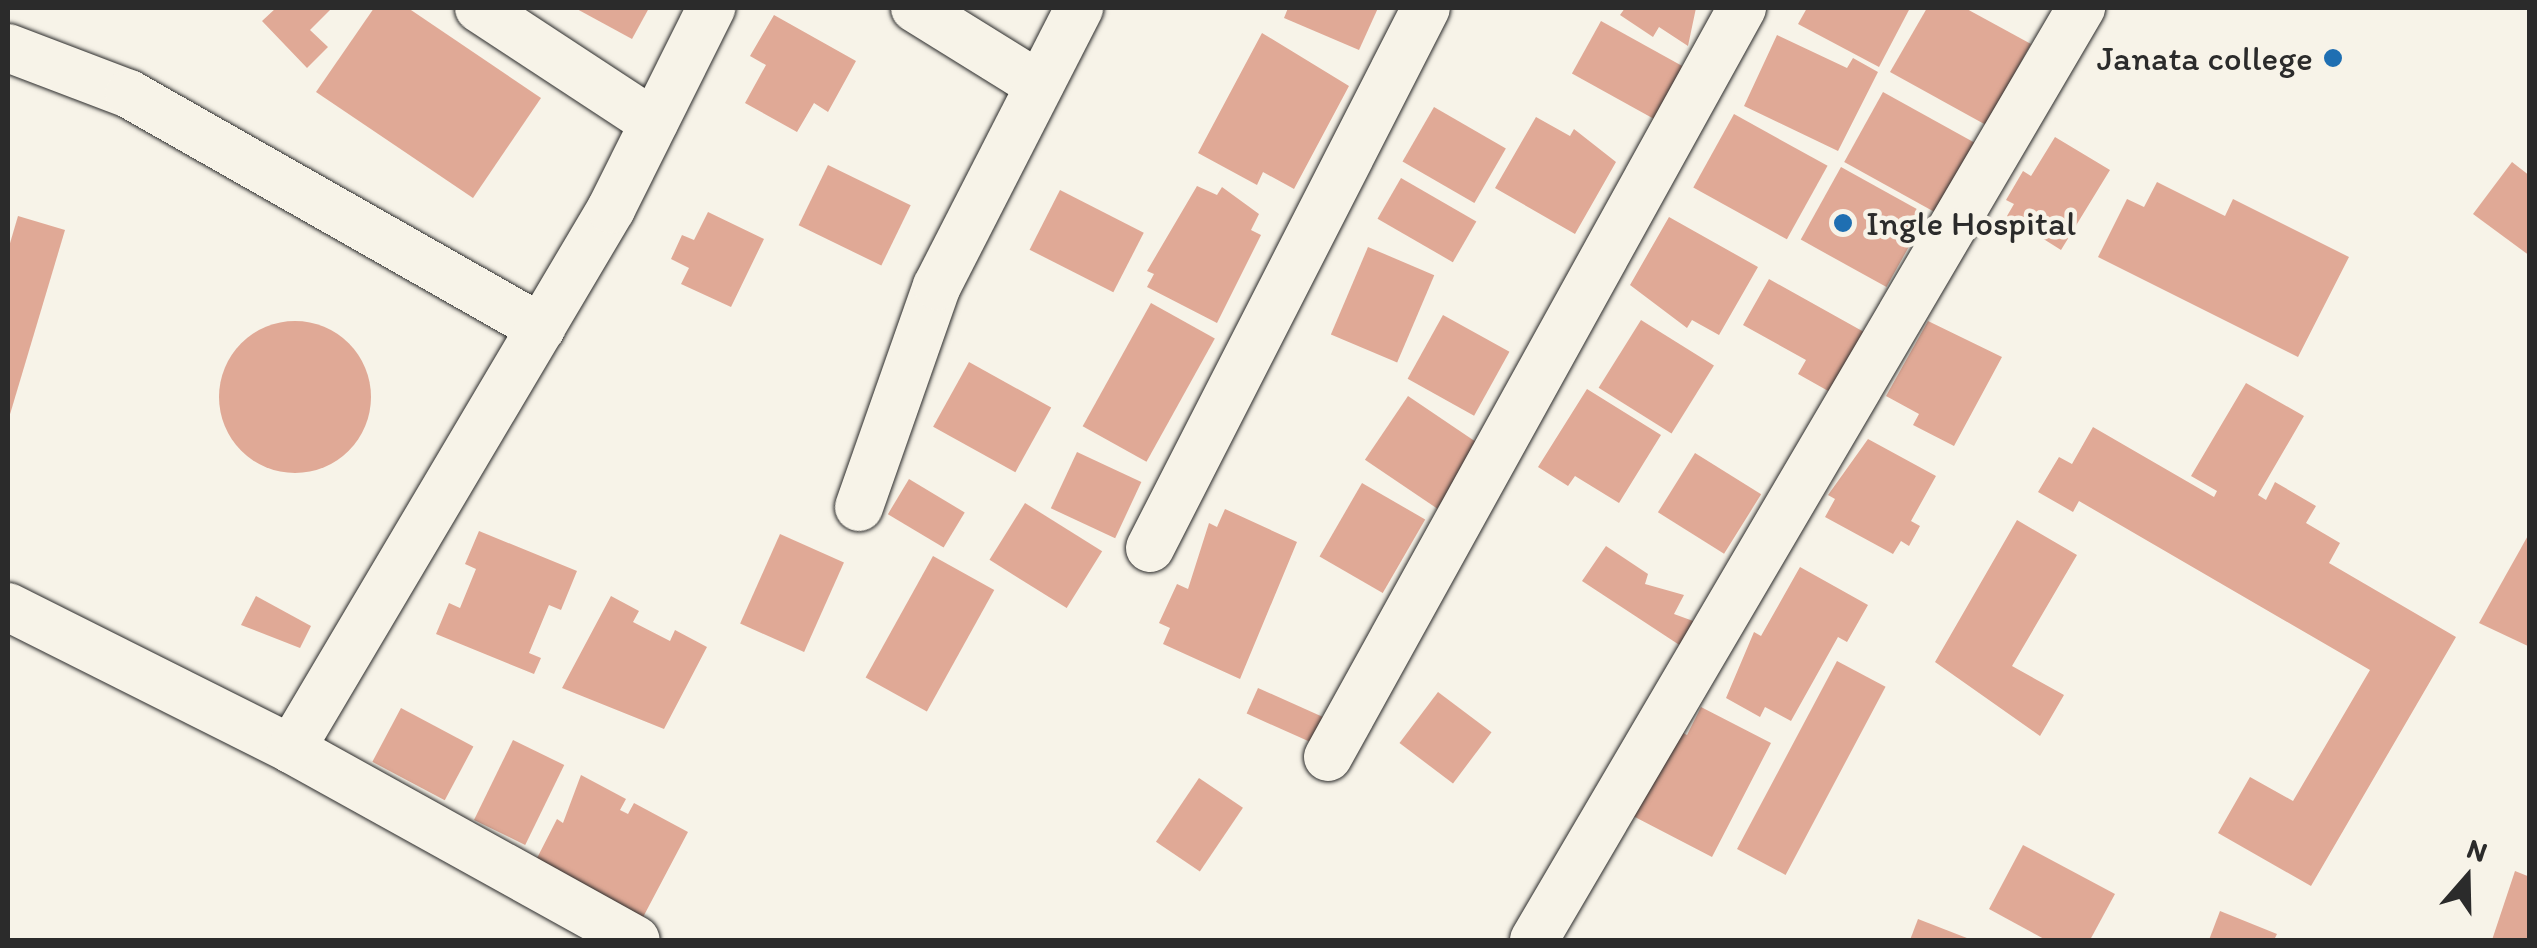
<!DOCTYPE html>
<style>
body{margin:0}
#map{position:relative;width:2537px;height:948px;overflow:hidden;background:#f7f3e8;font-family:Itim,sans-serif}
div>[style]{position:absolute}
.building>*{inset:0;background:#e0a996;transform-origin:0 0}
.round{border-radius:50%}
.roads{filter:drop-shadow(0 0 2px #2b2b2b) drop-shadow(0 0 2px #2b2b2b)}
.minor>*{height:48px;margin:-24px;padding:0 24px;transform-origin:24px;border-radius:24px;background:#f7f3e8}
.dots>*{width:28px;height:28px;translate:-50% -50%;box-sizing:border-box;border:5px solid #f7f3e8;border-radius:50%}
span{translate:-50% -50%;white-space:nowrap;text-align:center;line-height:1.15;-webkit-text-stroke:9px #f7f3e8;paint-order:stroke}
.poi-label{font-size:35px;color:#2b2b2b}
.right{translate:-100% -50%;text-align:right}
.left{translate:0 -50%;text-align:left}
.frame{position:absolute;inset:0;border:10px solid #2b2b2b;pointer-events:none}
.north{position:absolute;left:2417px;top:828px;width:100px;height:100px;-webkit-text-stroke:8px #f7f3e8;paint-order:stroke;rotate:20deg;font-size:28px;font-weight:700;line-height:40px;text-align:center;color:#2b2b2b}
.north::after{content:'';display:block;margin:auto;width:35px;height:45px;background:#2b2b2b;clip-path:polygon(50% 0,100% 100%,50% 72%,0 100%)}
</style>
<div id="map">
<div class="building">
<i style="clip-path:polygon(276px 8px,332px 8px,310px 30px,328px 47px,307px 68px,262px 21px)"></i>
<i style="clip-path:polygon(374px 8px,408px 8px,541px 98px,473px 198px,316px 92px)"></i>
<i style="clip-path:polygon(575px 8px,649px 8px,632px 39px)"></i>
<i style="clip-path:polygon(1288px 8px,1378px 8px,1359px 50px,1284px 18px)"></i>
<i style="clip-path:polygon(1625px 8px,1696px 8px,1688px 46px,1659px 27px,1653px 37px,1620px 15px)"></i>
<i style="clip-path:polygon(1807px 8px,1910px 8px,1879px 67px,1798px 24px)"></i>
<i style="clip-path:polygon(1927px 8px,1965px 8px,2031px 44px,1986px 125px,1890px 72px)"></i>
<i style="clip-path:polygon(774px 15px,856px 61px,828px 112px,814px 103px,797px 132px,745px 103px,766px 65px,750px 56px)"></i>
<i style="left:1601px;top:21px;width:112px;height:60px;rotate:29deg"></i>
<i style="clip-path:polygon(1262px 33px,1349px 86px,1294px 189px,1263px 172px,1257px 185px,1198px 153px)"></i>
<i style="clip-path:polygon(1777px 35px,1847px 68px,1853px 58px,1878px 72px,1838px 151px,1744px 106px)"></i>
<i style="left:1883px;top:92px;width:110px;height:80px;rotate:29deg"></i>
<i style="left:1434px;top:107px;width:83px;height:63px;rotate:30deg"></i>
<i style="left:1734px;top:114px;width:107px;height:84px;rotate:29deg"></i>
<i style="clip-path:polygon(1536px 117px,1570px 136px,1574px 129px,1616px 162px,1575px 234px,1495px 188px)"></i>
<i style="clip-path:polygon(2055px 137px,2110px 170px,2061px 250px,2007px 216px,2014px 204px,2006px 200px,2023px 171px,2031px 176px)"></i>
<i style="clip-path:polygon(2512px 162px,2530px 176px,2530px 256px,2473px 214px)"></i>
<i style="left:828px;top:165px;width:92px;height:67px;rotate:26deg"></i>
<i style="left:1841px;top:167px;width:98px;height:83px;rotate:29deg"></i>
<i style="left:1401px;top:178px;width:87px;height:47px;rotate:30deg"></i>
<i style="clip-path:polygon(2157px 182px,2225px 216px,2233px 199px,2349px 257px,2298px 357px,2098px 257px,2127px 199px,2144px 207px)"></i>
<i style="clip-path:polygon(1197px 186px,1217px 195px,1222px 187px,1259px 214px,1251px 230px,1261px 235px,1217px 323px,1147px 287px,1154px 274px,1147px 271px)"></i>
<i style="left:1060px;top:190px;width:94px;height:67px;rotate:27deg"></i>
<i style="clip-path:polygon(708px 212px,764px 239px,731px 307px,681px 284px,689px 268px,671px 259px,682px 235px,694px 240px)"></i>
<i style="clip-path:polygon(18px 216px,65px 230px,8px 421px,8px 250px)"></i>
<i style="clip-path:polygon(1669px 217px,1758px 267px,1719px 335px,1692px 320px,1687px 328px,1630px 285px)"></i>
<i style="left:1368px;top:247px;width:72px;height:95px;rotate:23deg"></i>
<i style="clip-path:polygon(1769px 279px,1864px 332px,1830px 392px,1798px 374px,1806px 360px,1743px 325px)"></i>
<i style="left:1151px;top:303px;width:73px;height:141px;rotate:29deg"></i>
<i style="left:1443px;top:315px;width:76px;height:73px;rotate:29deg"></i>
<i style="left:1641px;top:320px;width:86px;height:80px;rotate:32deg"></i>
<i style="clip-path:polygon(1928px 321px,2002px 357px,1954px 446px,1913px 425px,1919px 414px,1886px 396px)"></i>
<i class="round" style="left:219px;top:321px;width:152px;height:152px"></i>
<i style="left:969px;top:362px;width:94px;height:74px;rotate:29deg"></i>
<i style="clip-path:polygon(2246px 383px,2304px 416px,2258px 495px,2266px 500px,2275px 482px,2316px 506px,2306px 523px,2340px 543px,2329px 563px,2456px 637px,2311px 886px,2218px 833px,2250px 777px,2293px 801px,2370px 670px,2079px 501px,2073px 512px,2038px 492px,2059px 457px,2072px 464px,2093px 427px,2214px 497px,2217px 491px,2191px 476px)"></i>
<i style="clip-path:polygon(1587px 389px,1661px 435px,1619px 503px,1575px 476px,1568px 486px,1538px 467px)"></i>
<i style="left:1408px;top:396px;width:87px;height:77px;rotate:34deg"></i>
<i style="clip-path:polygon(1868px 439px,1936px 476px,1911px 521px,1920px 526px,1909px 546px,1901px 541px,1893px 554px,1825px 517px,1835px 499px,1828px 495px)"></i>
<i style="left:1077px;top:452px;width:71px;height:62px;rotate:25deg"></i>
<i style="left:1695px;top:453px;width:78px;height:70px;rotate:32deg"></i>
<i style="left:909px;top:479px;width:65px;height:41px;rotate:31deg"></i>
<i style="left:1362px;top:483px;width:73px;height:85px;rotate:30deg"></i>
<i style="left:1025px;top:503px;width:91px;height:67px;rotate:32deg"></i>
<i style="clip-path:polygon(1225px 509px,1297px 542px,1240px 679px,1163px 644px,1170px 628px,1159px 623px,1177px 584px,1188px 589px,1209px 523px,1217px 527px)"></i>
<i style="clip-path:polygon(2017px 520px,2077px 555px,2012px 666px,2064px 695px,2040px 736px,1935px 662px)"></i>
<i style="clip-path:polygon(479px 531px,577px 571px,561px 610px,549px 605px,529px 653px,541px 658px,534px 674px,436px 634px,449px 603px,460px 608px,476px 569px,465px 564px)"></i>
<i style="clip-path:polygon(2530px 532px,2530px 647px,2479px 623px)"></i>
<i style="left:780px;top:534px;width:70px;height:98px;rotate:24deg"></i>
<i style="clip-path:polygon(1606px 546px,1648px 574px,1645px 584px,1684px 595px,1674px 614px,1704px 625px,1687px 650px,1582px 581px)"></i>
<i style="left:933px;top:556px;width:70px;height:139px;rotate:29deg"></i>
<i style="clip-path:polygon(1800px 567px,1868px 605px,1847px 642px,1838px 637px,1791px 721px,1765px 707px,1760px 717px,1726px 698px,1754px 632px,1761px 636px)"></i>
<i style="clip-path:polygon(256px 596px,311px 626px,300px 648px,241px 625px)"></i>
<i style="clip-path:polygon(611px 596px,639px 611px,633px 622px,670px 641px,675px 630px,707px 647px,664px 729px,562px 688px)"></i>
<i style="left:1837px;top:661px;width:55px;height:213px;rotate:28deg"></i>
<i style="left:1258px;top:688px;width:87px;height:28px;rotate:24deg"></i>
<i style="left:1438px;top:692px;width:67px;height:64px;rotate:37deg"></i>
<i style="clip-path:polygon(1701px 707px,1771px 743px,1712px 857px,1633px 816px,1677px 730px,1687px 735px)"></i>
<i style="left:401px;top:708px;width:82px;height:61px;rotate:28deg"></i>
<i style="left:513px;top:740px;width:57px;height:89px;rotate:26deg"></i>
<i style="clip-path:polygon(581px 775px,626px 799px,620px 810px,628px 814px,634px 803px,688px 832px,641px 921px,534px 864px,557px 819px,563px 823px)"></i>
<i style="left:1199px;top:778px;width:53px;height:77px;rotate:34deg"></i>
<i style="clip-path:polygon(2023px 845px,2115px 894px,2090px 940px,2046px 940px,1989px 909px)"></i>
<i style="clip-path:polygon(2515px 871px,2530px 877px,2530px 940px,2492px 940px)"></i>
<i style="clip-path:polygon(2220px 911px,2277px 934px,2274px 940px,2209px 940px)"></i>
<i style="clip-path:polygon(1918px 919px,1972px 940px,1910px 940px)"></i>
</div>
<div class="roads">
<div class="minor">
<i style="left:479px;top:8px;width:209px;rotate:33.3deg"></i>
<i style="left:915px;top:8px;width:146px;rotate:31.8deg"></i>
<i style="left:8px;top:48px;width:129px;rotate:20.8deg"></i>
<i style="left:129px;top:94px;width:474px;rotate:29.6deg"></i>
<i style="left:859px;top:507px;width:234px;rotate:-70.6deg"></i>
<i style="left:937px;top:286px;width:312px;rotate:-62.9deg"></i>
<i style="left:1150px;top:548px;width:606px;rotate:-62.93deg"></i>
<i style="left:8px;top:607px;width:317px;rotate:26.6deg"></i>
<i style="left:291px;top:749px;width:394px;rotate:29deg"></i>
<i style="left:291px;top:749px;width:628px;rotate:-59.35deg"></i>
<i style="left:611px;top:209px;width:225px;rotate:-63.5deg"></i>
<i style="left:1328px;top:757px;width:856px;rotate:-61.07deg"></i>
<i style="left:1534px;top:940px;width:1081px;rotate:-59.59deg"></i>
</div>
</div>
<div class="dots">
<i style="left:2333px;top:58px;background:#1f6fb2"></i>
<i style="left:1843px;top:223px;background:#1f6fb2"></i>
</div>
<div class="poi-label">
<span class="right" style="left:2313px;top:58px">Janata college</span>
<span class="left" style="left:1866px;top:223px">Ingle Hospital</span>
</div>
<div class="frame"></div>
<div class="north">N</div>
</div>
